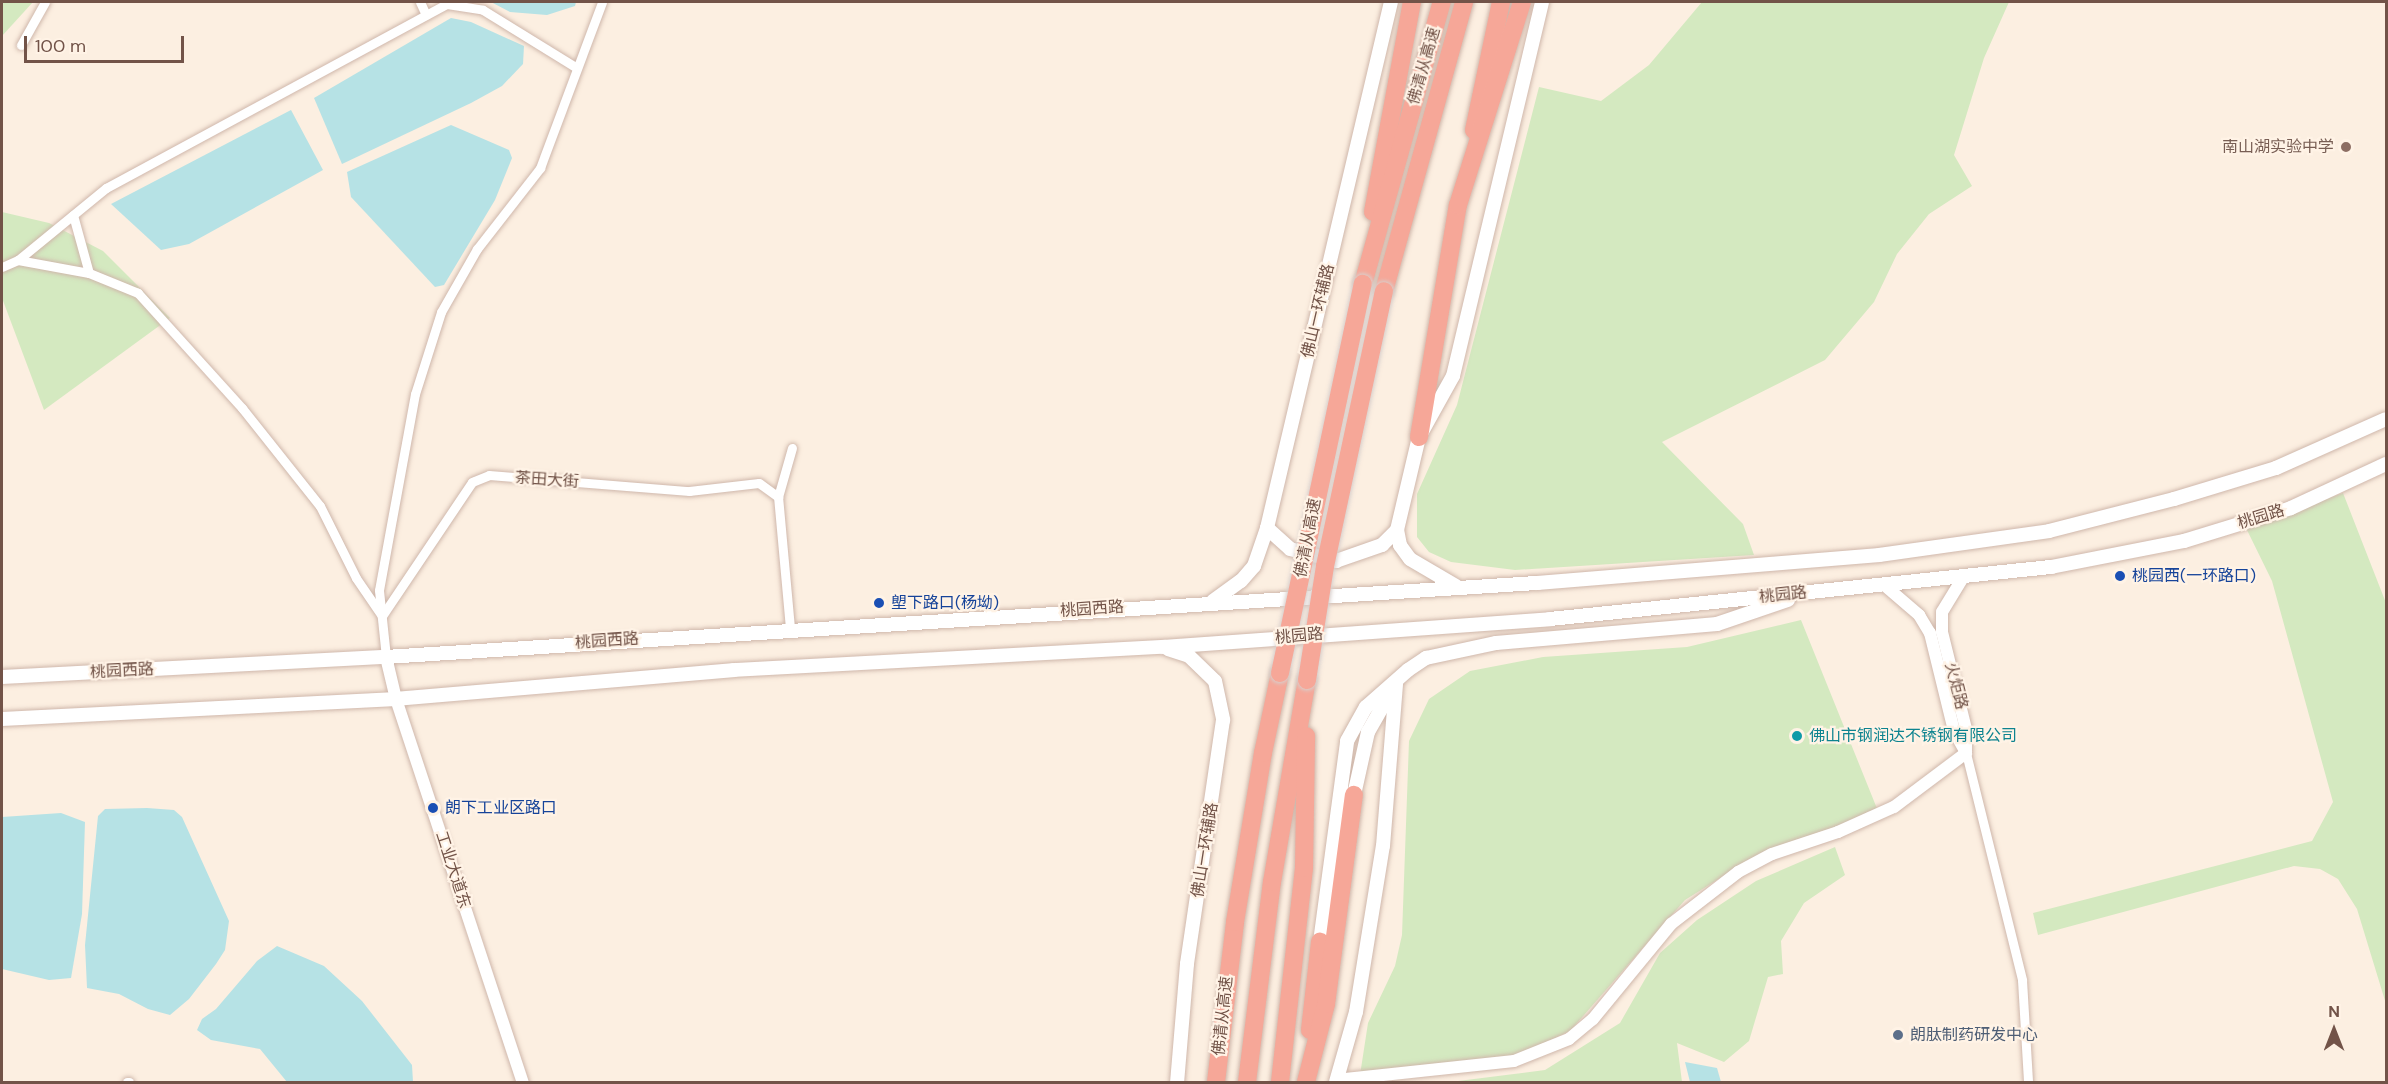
<!DOCTYPE html>
<meta charset="utf-8">
<style>
body{margin:0}
#map{position:relative;width:2388px;height:1084px;overflow:hidden;background:#fcefe1;font-family:"DM Sans","Noto Sans SC",sans-serif}
div>[style]{position:absolute}
.green>*{inset:0;background:#d4e9c0}
.water>*{inset:0;background:#b6e2e5}
.roads{filter:drop-shadow(0 0 2px #cfb7ab) drop-shadow(0 0 2px #cfb7ab)}
.minor>*{height:9px;margin:-4.5px;padding:0 4.5px;transform-origin:4.5px;border-radius:4.5px;background:#fff}
.tertiary>*{height:12px;margin:-6px;padding:0 6px;transform-origin:6px;border-radius:6px;background:#fff}
.secondary>*{height:14px;margin:-7px;padding:0 7px;transform-origin:7px;border-radius:7px;background:#fff}
.motorway>*{height:18px;margin:-9px;padding:0 9px;transform-origin:9px;border-radius:9px;background:#f6a798}
.bridges{filter:drop-shadow(0 0 2px #d8cfcc) drop-shadow(0 0 2px #d8cfcc)}
.motorway-bridge>*{height:18px;margin:-9px;padding:0 9px;transform-origin:9px;border-radius:9px;background:#f6a798}
.dots>*{width:16px;height:16px;translate:-50% -50%;box-sizing:border-box;border:3px solid #fff3e6;border-radius:50%}
span{translate:-50% -50%;white-space:nowrap;text-align:center;line-height:1.15;-webkit-text-stroke:4.5px #fff3e6;paint-order:stroke}
.street-label{font-size:16px;color:#725348}
.education-label{font-size:16px;color:#785e54}
.right{translate:-100% -50%;text-align:right}
.transit-label{font-size:16px;color:#164399}
.left{translate:0 -50%;text-align:left}
.culture-label{font-size:16px;color:#0d838f}
.service-label{font-size:16px;color:#4e5e75}
.frame{position:absolute;inset:0;border:3px solid #725348;pointer-events:none}
.north{position:absolute;left:2304px;top:1000px;width:60px;height:60px;-webkit-text-stroke:4px #fff3e6;paint-order:stroke;rotate:0deg;font-size:16px;font-weight:700;line-height:24px;text-align:center;color:#725348}
.north::after{content:'';display:block;margin:auto;width:21px;height:27px;background:#725348;clip-path:polygon(50% 0,100% 100%,50% 72%,0 100%)}
.scale{position:absolute;left:24px;top:36px;width:160px;height:27px;box-sizing:border-box;border:3px solid #725348;border-top:0;padding-left:8px;font-size:18px;line-height:21px;white-space:nowrap;color:#725348;-webkit-text-stroke:4px #fff3e6;paint-order:stroke}
</style>
<div id="map">
<div class="green">
<i style="clip-path:polygon(2px 2px,33px 2px,2px 36px)"></i>
<i style="clip-path:polygon(1702px 2px,2009px 2px,1984px 58px,1954px 155px,1972px 186px,1929px 214px,1897px 254px,1874px 302px,1825px 360px,1662px 442px,1743px 524px,1754px 555px,1515px 570px,1451px 562px,1429px 552px,1417px 537px,1417px 494px,1457px 405px,1539px 87px,1601px 101px,1649px 65px)"></i>
<i style="clip-path:polygon(2px 212px,49px 223px,103px 251px,170px 318px,44px 410px,2px 298px)"></i>
<i style="clip-path:polygon(2343px 493px,2386px 603px,2386px 1004px,2357px 909px,2338px 879px,2320px 869px,2294px 866px,2038px 935px,2033px 913px,2312px 841px,2333px 802px,2272px 581px,2246px 528px)"></i>
<i style="clip-path:polygon(1801px 620px,1878px 811px,1744px 863px,1685px 900px,1570px 1031px,1513px 1058px,1360px 1075px,1368px 1023px,1395px 966px,1402px 935px,1409px 741px,1429px 699px,1470px 671px,1543px 657px,1687px 647px)"></i>
<i style="clip-path:polygon(1835px 847px,1845px 875px,1804px 903px,1781px 941px,1783px 974px,1768px 977px,1749px 1041px,1724px 1062px,1677px 1043px,1682px 1082px,1450px 1082px,1545px 1070px,1620px 1023px,1660px 953px,1697px 920px,1756px 881px)"></i>
</div>
<div class="water">
<i style="clip-path:polygon(491px 2px,576px 2px,575px 6px,547px 15px,510px 12px)"></i>
<i style="clip-path:polygon(451px 18px,471px 22px,524px 46px,523px 64px,502px 86px,471px 103px,342px 164px,314px 98px)"></i>
<i style="clip-path:polygon(291px 110px,323px 170px,189px 244px,161px 250px,111px 204px)"></i>
<i style="clip-path:polygon(451px 125px,509px 150px,512px 158px,495px 200px,444px 285px,435px 287px,351px 197px,347px 172px)"></i>
<i style="clip-path:polygon(147px 808px,174px 810px,182px 817px,229px 921px,225px 950px,216px 964px,189px 999px,170px 1015px,148px 1009px,119px 994px,87px 988px,85px 945px,98px 816px,105px 809px)"></i>
<i style="clip-path:polygon(61px 813px,85px 822px,82px 914px,71px 978px,49px 980px,2px 969px,2px 817px)"></i>
<i style="clip-path:polygon(277px 946px,324px 966px,362px 1001px,412px 1065px,413px 1082px,287px 1082px,260px 1049px,211px 1040px,197px 1030px,202px 1019px,216px 1009px,257px 961px)"></i>
<i style="clip-path:polygon(1685px 1062px,1717px 1068px,1721px 1082px,1690px 1082px)"></i>
</div>
<div class="roads">
<div class="minor">
<i style="left:420px;top:2px;width:14px;rotate:65deg"></i>
<i style="left:21px;top:45px;width:49px;rotate:-60.8deg"></i>
<i style="left:73px;top:215px;width:60px;rotate:74.6deg"></i>
<i style="left:18px;top:260px;width:72px;rotate:10.4deg"></i>
<i style="left:89px;top:273px;width:53px;rotate:22.2deg"></i>
<i style="left:138px;top:293px;width:155px;rotate:47.9deg"></i>
<i style="left:242px;top:408px;width:125px;rotate:51.5deg"></i>
<i style="left:320px;top:506px;width:80px;rotate:63.4deg"></i>
<i style="left:356px;top:578px;width:46px;rotate:55.6deg"></i>
<i style="left:382px;top:616px;width:161px;rotate:-56.1deg"></i>
<i style="left:472px;top:482px;width:18px;rotate:-22deg"></i>
<i style="left:489px;top:475px;width:201px;rotate:4.6deg"></i>
<i style="left:689px;top:491px;width:70px;rotate:-6.5deg"></i>
<i style="left:759px;top:483px;width:24px;rotate:36deg"></i>
<i style="left:2px;top:267px;width:17px;rotate:-24deg"></i>
<i style="left:18px;top:260px;width:114px;rotate:-39.3deg"></i>
<i style="left:106px;top:188px;width:387px;rotate:-28.4deg"></i>
<i style="left:447px;top:4px;width:36px;rotate:9deg"></i>
<i style="left:483px;top:10px;width:110px;rotate:31.7deg"></i>
<i style="left:790px;top:628px;width:132px;rotate:-95.2deg"></i>
<i style="left:778px;top:497px;width:51px;rotate:-74.1deg"></i>
<i style="left:386px;top:657px;width:67px;rotate:-96deg"></i>
<i style="left:379px;top:590px;width:199px;rotate:-79.6deg"></i>
<i style="left:415px;top:394px;width:86px;rotate:-72.4deg"></i>
<i style="left:441px;top:312px;width:73px;rotate:-60.3deg"></i>
<i style="left:477px;top:249px;width:103px;rotate:-52.1deg"></i>
<i style="left:540px;top:168px;width:177px;rotate:-69.5deg"></i>
<i style="left:1966px;top:753px;width:234px;rotate:76.1deg"></i>
<i style="left:2022px;top:980px;width:102px;rotate:86.6deg"></i>
<i style="left:127px;top:1082px;width:2px"></i>
</div>
<div class="tertiary">
<i style="left:1883px;top:584px;width:48px;rotate:40.7deg"></i>
<i style="left:1919px;top:615px;width:21px;rotate:59deg"></i>
<i style="left:1930px;top:633px;width:101px;rotate:76.2deg"></i>
<i style="left:1954px;top:731px;width:25px;rotate:61deg"></i>
<i style="left:1966px;top:753px;width:24px;rotate:-90deg"></i>
<i style="left:1966px;top:729px;width:100px;rotate:-103.9deg"></i>
<i style="left:1942px;top:632px;width:20px;rotate:-90deg"></i>
<i style="left:1942px;top:612px;width:42px;rotate:-58.6deg"></i>
<i style="left:386px;top:657px;width:43px;rotate:76.6deg"></i>
<i style="left:396px;top:699px;width:404px;rotate:71.7deg"></i>
<i style="left:1336px;top:1080px;width:179px;rotate:-6.1deg"></i>
<i style="left:1514px;top:1061px;width:59px;rotate:-21.8deg"></i>
<i style="left:1569px;top:1039px;width:31px;rotate:-40deg"></i>
<i style="left:1593px;top:1019px;width:123px;rotate:-50.6deg"></i>
<i style="left:1671px;top:924px;width:85px;rotate:-37.8deg"></i>
<i style="left:1738px;top:872px;width:38px;rotate:-28deg"></i>
<i style="left:1772px;top:854px;width:70px;rotate:-18.4deg"></i>
<i style="left:1838px;top:832px;width:61px;rotate:-24.1deg"></i>
<i style="left:1894px;top:807px;width:90px;rotate:-36.9deg"></i>
</div>
<div class="secondary">
<i style="left:1267px;top:528px;width:31px;rotate:42deg"></i>
<i style="left:1290px;top:549px;width:48px;rotate:14.6deg"></i>
<i style="left:1336px;top:561px;width:49px;rotate:-19.2deg"></i>
<i style="left:1382px;top:545px;width:21px;rotate:-45deg"></i>
<i style="left:1456px;top:586px;width:53px;rotate:-149.6deg"></i>
<i style="left:1410px;top:559px;width:17px;rotate:-126deg"></i>
<i style="left:1400px;top:545px;width:15px;rotate:-101deg"></i>
<i style="left:1397px;top:530px;width:96px;rotate:-76.7deg"></i>
<i style="left:1419px;top:437px;width:70px;rotate:-60.9deg"></i>
<i style="left:1453px;top:376px;width:384px;rotate:-76.6deg"></i>
<i style="left:1213px;top:601px;width:34px;rotate:-36deg"></i>
<i style="left:1241px;top:581px;width:20px;rotate:-49deg"></i>
<i style="left:1254px;top:566px;width:40px;rotate:-71.1deg"></i>
<i style="left:1267px;top:528px;width:540px;rotate:-76.74deg"></i>
<i style="left:1168px;top:649px;width:22px;rotate:18deg"></i>
<i style="left:1189px;top:656px;width:36px;rotate:44deg"></i>
<i style="left:1215px;top:681px;width:40px;rotate:78deg"></i>
<i style="left:1223px;top:720px;width:247px;rotate:98.4deg"></i>
<i style="left:1187px;top:964px;width:118px;rotate:94.8deg"></i>
<i style="left:2px;top:677px;width:385px;rotate:-3deg"></i>
<i style="left:386px;top:657px;width:1154px;rotate:-3.68deg"></i>
<i style="left:1538px;top:583px;width:342px;rotate:-4.7deg"></i>
<i style="left:1879px;top:555px;width:172px;rotate:-8deg"></i>
<i style="left:2049px;top:531px;width:129px;rotate:-14.4deg"></i>
<i style="left:2174px;top:499px;width:107px;rotate:-16.9deg"></i>
<i style="left:2276px;top:468px;width:120px;rotate:-24deg"></i>
<i style="left:2px;top:719px;width:395px;rotate:-2.9deg"></i>
<i style="left:396px;top:699px;width:339px;rotate:-4.9deg"></i>
<i style="left:734px;top:670px;width:430px;rotate:-3.1deg"></i>
<i style="left:1163px;top:647px;width:388px;rotate:-4.1deg"></i>
<i style="left:1550px;top:619px;width:504px;rotate:-5.93deg"></i>
<i style="left:2051px;top:567px;width:136px;rotate:-11.1deg"></i>
<i style="left:2184px;top:541px;width:112px;rotate:-17.1deg"></i>
<i style="left:2291px;top:508px;width:105px;rotate:-24.9deg"></i>
<i style="left:1354px;top:795px;width:65px;rotate:-77.5deg"></i>
<i style="left:1368px;top:732px;width:48px;rotate:-60.3deg"></i>
<i style="left:1320px;top:942px;width:203px;rotate:-82.3deg"></i>
<i style="left:1347px;top:741px;width:39px;rotate:-61deg"></i>
<i style="left:1366px;top:707px;width:56px;rotate:-41.4deg"></i>
<i style="left:1408px;top:670px;width:22px;rotate:-34deg"></i>
<i style="left:1426px;top:658px;width:72px;rotate:-12.1deg"></i>
<i style="left:1496px;top:643px;width:222px;rotate:-4.9deg"></i>
<i style="left:1717px;top:624px;width:75px;rotate:-18.7deg"></i>
<i style="left:1336px;top:1082px;width:73px;rotate:-74.1deg"></i>
<i style="left:1356px;top:1012px;width:168px;rotate:-80.8deg"></i>
<i style="left:1383px;top:846px;width:164px;rotate:-85.4deg"></i>
</div>
<div class="motorway">
<i style="left:1474px;top:130px;width:131px;rotate:-78.1deg"></i>
<i style="left:1373px;top:212px;width:214px;rotate:-79.5deg"></i>
<i style="left:1363px;top:284px;width:293px;rotate:-74.4deg"></i>
<i style="left:1384px;top:291px;width:300px;rotate:-74.5deg"></i>
<i style="left:1419px;top:437px;width:235px;rotate:-80.5deg"></i>
<i style="left:1458px;top:205px;width:213px;rotate:-72.5deg"></i>
<i style="left:1310px;top:1030px;width:89px;rotate:-83.5deg"></i>
<i style="left:1216px;top:1082px;width:161px;rotate:-83.2deg"></i>
<i style="left:1235px;top:922px;width:171px;rotate:-80.6deg"></i>
<i style="left:1263px;top:753px;width:82px;rotate:-78deg"></i>
<i style="left:1247px;top:1082px;width:202px;rotate:-82.9deg"></i>
<i style="left:1272px;top:882px;width:205px;rotate:-80.2deg"></i>
<i style="left:1280px;top:1082px;width:215px;rotate:-83.6deg"></i>
<i style="left:1304px;top:868px;width:132px;rotate:-89.1deg"></i>
<i style="left:1306px;top:1082px;width:81px;rotate:-75.6deg"></i>
<i style="left:1326px;top:1004px;width:211px;rotate:-82.4deg"></i>
</div>
</div>
<div class="bridges">
<div class="motorway-bridge">
<i style="left:1280px;top:673px;width:398px;rotate:-78deg"></i>
<i style="left:1307px;top:680px;width:115px;rotate:-81deg"></i>
<i style="left:1325px;top:566px;width:281px;rotate:-77.9deg"></i>
</div>
</div>
<div class="dots">
<i style="left:2346px;top:147px;background:#8d6e63"></i>
<i style="left:2120px;top:576px;background:#1a4fb4"></i>
<i style="left:879px;top:603px;background:#1a4fb4"></i>
<i style="left:1797px;top:736px;background:#0f9aa8"></i>
<i style="left:433px;top:808px;background:#1a4fb4"></i>
<i style="left:1898px;top:1035px;background:#5c6f8a"></i>
</div>
<div class="street-label">
<span style="left:1424px;top:66px;rotate:-74deg">佛清从高速</span>
<span style="left:1318px;top:311px;rotate:-77deg">佛山一环辅路</span>
<span style="left:547px;top:480px;rotate:4deg">茶田大街</span>
<span style="left:2261px;top:517px;rotate:-17deg">桃园路</span>
<span style="left:1308px;top:538px;rotate:-79deg">佛清从高速</span>
<span style="left:1783px;top:595px;rotate:-6deg">桃园路</span>
<span style="left:1092px;top:609px;rotate:-4deg">桃园西路</span>
<span style="left:1299px;top:636px;rotate:-5deg">桃园路</span>
<span style="left:607px;top:641px;rotate:-4deg">桃园西路</span>
<span style="left:122px;top:671px;rotate:-3deg">桃园西路</span>
<span style="left:1956px;top:686px;rotate:76deg">火炬路</span>
<span style="left:1205px;top:850px;rotate:-81deg">佛山一环辅路</span>
<span style="left:453px;top:870px;rotate:72deg">工业大道东</span>
<span style="left:1223px;top:1016px;rotate:-84deg">佛清从高速</span>
</div>
<div class="education-label">
<span class="right" style="left:2334px;top:147px">南山湖实验中学</span>
</div>
<div class="transit-label">
<span class="left" style="left:2132px;top:576px">桃园西(一环路口)</span>
<span class="left" style="left:891px;top:603px">塱下路口(杨坳)</span>
<span class="left" style="left:445px;top:808px">朗下工业区路口</span>
</div>
<div class="culture-label">
<span class="left" style="left:1809px;top:736px">佛山市钢润达不锈钢有限公司</span>
</div>
<div class="service-label">
<span class="left" style="left:1910px;top:1035px">朗肽制药研发中心</span>
</div>
<div class="frame"></div>
<div class="north">N</div>
<div class="scale">100 m</div>
</div>
